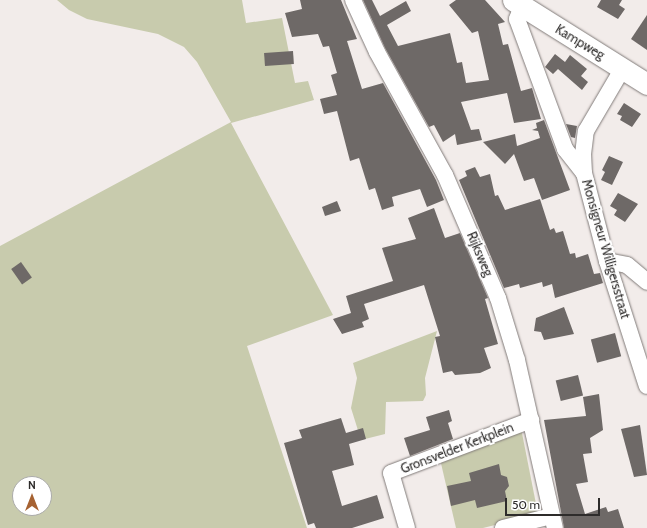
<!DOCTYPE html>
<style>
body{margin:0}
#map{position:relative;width:647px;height:528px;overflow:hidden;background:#f2ecea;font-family:Cabin,sans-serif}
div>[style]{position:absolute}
.green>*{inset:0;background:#c8cbad}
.building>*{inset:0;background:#6e6967;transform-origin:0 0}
.roads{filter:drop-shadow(0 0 1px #817b79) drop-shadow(0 0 1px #817b79)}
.minor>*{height:16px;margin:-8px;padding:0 8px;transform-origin:8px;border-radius:8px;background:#fff}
.major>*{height:21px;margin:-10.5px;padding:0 10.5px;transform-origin:10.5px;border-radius:10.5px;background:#fff}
span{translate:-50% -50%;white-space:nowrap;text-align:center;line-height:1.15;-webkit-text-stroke:4px #fff;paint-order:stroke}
.street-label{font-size:13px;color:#2e2c2b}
.north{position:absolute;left:12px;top:476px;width:40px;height:40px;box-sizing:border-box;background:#fff;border:1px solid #ababaa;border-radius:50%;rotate:0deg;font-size:11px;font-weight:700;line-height:16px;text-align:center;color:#2e2c2b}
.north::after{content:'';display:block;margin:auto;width:14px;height:18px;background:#a66232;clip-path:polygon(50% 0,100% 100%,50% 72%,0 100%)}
.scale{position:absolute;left:505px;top:498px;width:95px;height:18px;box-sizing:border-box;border:2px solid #2e2c2b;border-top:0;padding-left:5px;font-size:12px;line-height:14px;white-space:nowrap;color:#2e2c2b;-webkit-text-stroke:3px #fff;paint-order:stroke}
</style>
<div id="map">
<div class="green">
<i style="clip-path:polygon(evenodd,57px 0,242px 0,246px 23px,282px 18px,295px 83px,308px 81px,314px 100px,231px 123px,333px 315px,247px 346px,307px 528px,0 528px,0 246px,231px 122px,197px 62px,184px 47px,158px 34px,87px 19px,69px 10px,57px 0,20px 484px,44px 484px,44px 508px,20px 508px,20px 484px)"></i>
<i style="clip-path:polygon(437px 331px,425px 378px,426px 395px,423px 401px,386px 402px,385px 434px,361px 440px,351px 408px,357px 378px,353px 363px)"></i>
<i style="clip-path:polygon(521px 428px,538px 514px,483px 528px,456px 528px,440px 459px)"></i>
</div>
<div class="building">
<i style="clip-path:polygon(300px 0,341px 0,357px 39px,347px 41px,362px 89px,383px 83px,436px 180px,444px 200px,427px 207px,420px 189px,392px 197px,394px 206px,382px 210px,375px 188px,369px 190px,359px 158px,350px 161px,337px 111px,324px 114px,320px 99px,337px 95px,331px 75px,337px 73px,329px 46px,323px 47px,318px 34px,292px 37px,285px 13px,302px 9px)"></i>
<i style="clip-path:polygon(363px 0,372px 0,380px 16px,406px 1px,411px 11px,387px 25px,398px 46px,450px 33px,457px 63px,462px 62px,466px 83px,489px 80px,478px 31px,472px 33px,449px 5px,456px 0,485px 0,505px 22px,498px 24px,503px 45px,508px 44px,521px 91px,532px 88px,541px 119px,514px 123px,507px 93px,461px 102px,471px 130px,479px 129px,482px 140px,457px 145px,455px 134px,443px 142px,434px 125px,429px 127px,385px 48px)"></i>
<i style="clip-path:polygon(601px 0,622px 0,619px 5px,625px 9px,618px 19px,597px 7px)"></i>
<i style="clip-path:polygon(647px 15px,647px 50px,631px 39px)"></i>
<i style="left:293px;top:51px;width:13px;height:29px;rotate:86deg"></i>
<i style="clip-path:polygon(555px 54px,565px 62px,570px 55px,587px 69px,581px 76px,588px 82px,582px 90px,558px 69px,553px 74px,545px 67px)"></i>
<i style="clip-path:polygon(624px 103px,641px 114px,632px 127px,620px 120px,622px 116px,617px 114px)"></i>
<i style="clip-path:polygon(544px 120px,570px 190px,542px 200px,534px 178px,524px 181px,514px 154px,505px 164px,483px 142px,515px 134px,517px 146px,540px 138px,538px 131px,532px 130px,537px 128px,536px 123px)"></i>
<i style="clip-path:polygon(566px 124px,577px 126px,575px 138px,571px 137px)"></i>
<i style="clip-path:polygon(609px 156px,623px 162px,612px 185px,601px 180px,605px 172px,602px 170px)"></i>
<i style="clip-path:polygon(475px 167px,480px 177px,490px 174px,495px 196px,498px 195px,505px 210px,540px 199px,550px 230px,554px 228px,556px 233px,563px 231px,570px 254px,575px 253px,576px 258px,588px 254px,594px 274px,600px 273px,603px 283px,555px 298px,552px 284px,543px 287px,542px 282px,520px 288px,519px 284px,504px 288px,459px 180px,467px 176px,465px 171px)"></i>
<i style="clip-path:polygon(618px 193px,638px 204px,625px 222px,614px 215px,617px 210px,610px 206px)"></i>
<i style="clip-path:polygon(337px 201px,341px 211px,325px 216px,322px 207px)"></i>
<i style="clip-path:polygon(434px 208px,445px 238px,460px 233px,488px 298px,485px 299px,498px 344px,484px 348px,491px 368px,480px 373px,455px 375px,452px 371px,443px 373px,435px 337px,440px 336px,424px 285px,364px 304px,369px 319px,362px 322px,364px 327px,342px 334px,333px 319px,351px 313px,346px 296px,393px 281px,382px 248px,416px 239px,408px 218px)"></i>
<i style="left:21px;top:262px;width:19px;height:12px;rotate:55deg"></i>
<i style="clip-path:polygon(564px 307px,574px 334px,544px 340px,541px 332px,534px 331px,536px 318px)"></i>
<i style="left:615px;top:333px;width:24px;height:25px;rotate:75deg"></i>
<i style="left:578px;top:375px;width:21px;height:23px;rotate:76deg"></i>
<i style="clip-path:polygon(599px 394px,603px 430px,590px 438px,592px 453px,583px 454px,588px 482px,576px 484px,585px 514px,606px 507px,608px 512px,618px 509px,624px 528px,564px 528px,544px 420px,586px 416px,583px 397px)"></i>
<i style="clip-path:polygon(449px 410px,452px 421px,448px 423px,453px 439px,410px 456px,404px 438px,430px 430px,426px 417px)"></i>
<i style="clip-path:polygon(341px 418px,346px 433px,363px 428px,366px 439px,349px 444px,354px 465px,332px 471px,342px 506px,377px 495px,384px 518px,352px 528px,316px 528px,314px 523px,308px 525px,284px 443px,302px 438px,299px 430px)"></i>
<i style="clip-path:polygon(640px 425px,647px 475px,634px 477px,621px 429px)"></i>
<i style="clip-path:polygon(499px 464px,501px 475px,507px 477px,509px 486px,505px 491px,507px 501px,477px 508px,475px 500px,451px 506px,447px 486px,471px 481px,469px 473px)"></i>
</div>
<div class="roads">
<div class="minor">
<i style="left:353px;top:0;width:57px;rotate:65.2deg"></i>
<i style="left:377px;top:52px;width:141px;rotate:61.1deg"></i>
<i style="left:445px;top:175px;width:134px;rotate:66.7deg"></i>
<i style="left:498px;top:298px;width:65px;rotate:73deg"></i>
<i style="left:517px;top:360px;width:172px;rotate:77.3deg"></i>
<i style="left:522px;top:6px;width:14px;rotate:111deg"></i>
<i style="left:517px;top:19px;width:139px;rotate:69.7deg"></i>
<i style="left:565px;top:149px;width:31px;rotate:52deg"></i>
<i style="left:584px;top:173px;width:91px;rotate:75.4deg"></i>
<i style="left:607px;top:261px;width:131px;rotate:72.3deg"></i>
<i style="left:584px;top:173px;width:19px;rotate:-93deg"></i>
<i style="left:583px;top:154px;width:23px;rotate:-83deg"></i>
<i style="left:586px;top:131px;width:73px;rotate:-59.6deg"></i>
<i style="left:607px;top:261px;width:20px;rotate:11deg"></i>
<i style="left:627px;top:265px;width:26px;rotate:40deg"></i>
<i style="left:407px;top:528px;width:57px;rotate:-106.2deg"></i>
<i style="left:391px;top:473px;width:150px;rotate:-20.7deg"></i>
<i style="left:503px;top:528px;width:50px;rotate:-13.8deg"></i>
</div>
<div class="major">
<i style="left:513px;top:0;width:158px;rotate:32.1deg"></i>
</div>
</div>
<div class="street-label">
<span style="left:580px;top:42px;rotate:31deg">Kampweg</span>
<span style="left:606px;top:249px;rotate:74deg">Monsigneur Willigersstraat</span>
<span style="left:480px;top:254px;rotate:67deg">Rijksweg</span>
<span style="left:457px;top:448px;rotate:-21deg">Gronsvelder Kerkplein</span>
</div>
<div class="north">N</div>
<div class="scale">50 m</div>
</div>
